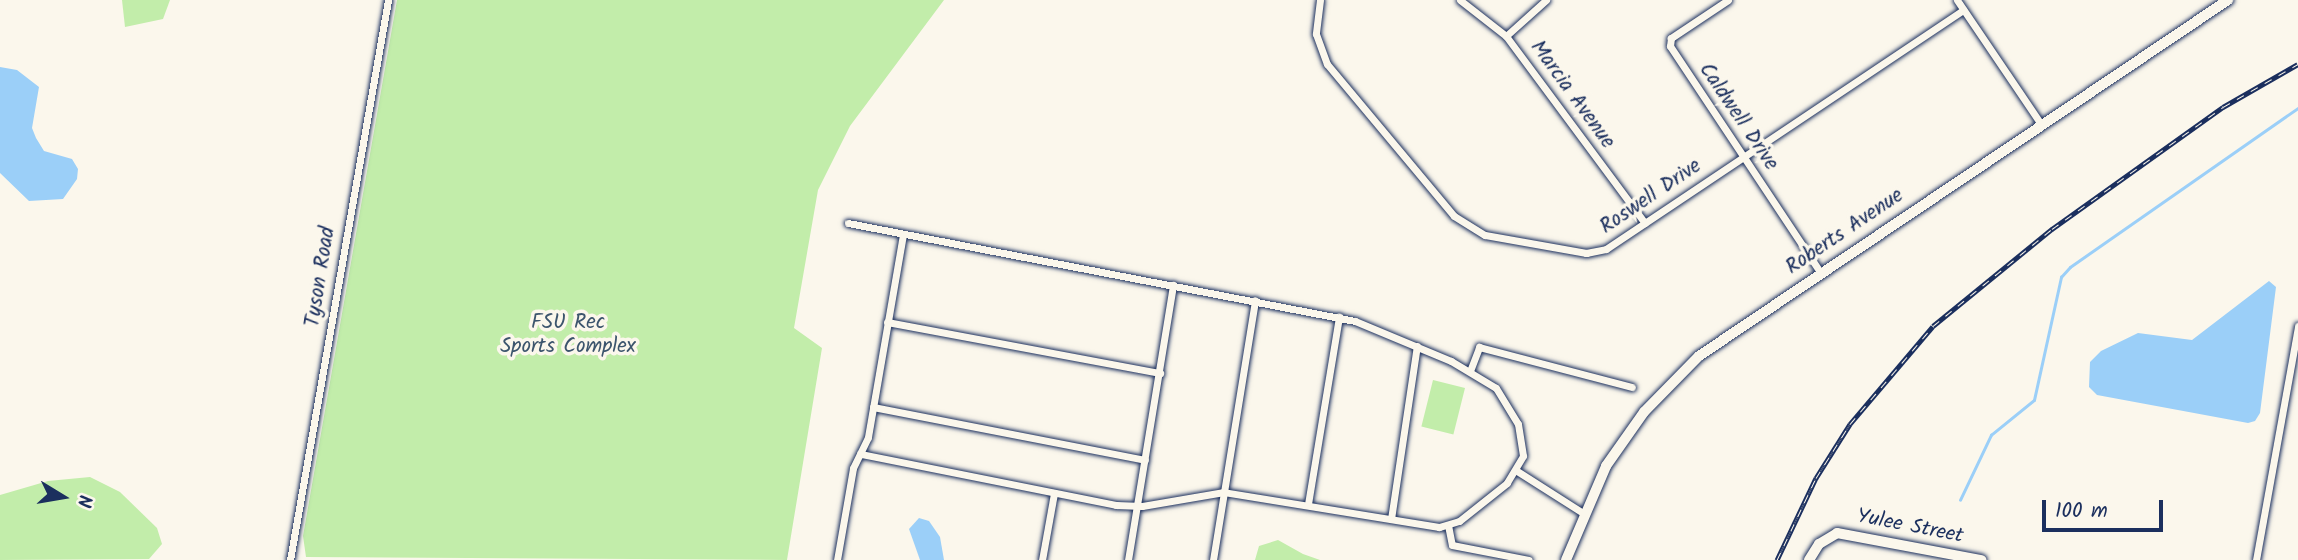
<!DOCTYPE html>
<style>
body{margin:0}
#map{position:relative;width:2298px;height:560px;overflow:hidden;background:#fbf7ec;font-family:Kalam,sans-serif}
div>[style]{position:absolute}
.green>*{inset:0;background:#c2edaa;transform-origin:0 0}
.water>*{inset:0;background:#9bcff8}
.stream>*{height:2.5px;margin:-1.25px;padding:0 1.25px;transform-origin:1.25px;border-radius:1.25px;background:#9bcff8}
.roads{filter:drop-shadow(0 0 2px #1b2f5e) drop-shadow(0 0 2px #1b2f5e)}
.street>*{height:7px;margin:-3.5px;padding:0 3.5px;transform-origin:3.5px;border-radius:3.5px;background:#fbf7ec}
.secondary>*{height:10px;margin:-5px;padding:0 5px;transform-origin:5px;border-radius:5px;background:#fbf7ec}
.rail>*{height:5px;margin-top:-2.5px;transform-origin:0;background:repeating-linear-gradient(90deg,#fbf7ec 0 8px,#1b2f5e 0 16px);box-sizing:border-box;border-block:2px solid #1b2f5e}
span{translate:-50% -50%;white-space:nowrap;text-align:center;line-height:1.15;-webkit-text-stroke:7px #fbf7ec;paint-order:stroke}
.street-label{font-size:21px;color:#1b2f5e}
.park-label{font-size:21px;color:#3c556d}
.north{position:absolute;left:28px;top:462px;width:70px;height:70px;-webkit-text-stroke:5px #fbf7ec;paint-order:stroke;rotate:101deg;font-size:19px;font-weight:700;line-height:28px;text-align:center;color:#1b2f5e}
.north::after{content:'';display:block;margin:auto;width:24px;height:32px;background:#1b2f5e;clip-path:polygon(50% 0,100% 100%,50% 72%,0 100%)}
.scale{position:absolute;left:2042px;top:500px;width:121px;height:32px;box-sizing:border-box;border:4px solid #1b2f5e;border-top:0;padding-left:9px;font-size:21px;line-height:24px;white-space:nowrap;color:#1b2f5e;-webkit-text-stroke:5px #fbf7ec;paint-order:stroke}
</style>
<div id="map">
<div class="green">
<i style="clip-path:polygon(122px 0,170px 0,163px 19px,125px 27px)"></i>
<i style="clip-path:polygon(397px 0,944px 0,850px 126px,818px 190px,794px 328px,822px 348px,787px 560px,306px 557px,303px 536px)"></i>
<i style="left:1433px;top:380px;width:33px;height:48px;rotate:14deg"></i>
<i style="clip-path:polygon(90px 477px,120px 492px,157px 528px,162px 544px,149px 559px,0 560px,0 495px,48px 481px)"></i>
<i style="clip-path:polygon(1278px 540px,1303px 554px,1320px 560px,1255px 560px,1259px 546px)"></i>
</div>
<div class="water">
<i style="clip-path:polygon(0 67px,17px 70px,39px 87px,32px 128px,36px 138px,44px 151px,72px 159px,78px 169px,77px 179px,63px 199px,29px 201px,0 173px)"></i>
<i style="clip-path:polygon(2269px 281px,2276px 287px,2260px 413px,2255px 421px,2248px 423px,2097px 395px,2089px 387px,2090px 362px,2101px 351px,2138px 333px,2192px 340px)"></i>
<i style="clip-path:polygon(919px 518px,929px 521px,940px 537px,944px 560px,920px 560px,909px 529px)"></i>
</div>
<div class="stream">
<i style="left:1960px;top:500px;width:72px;rotate:-64.5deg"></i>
<i style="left:1991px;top:435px;width:55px;rotate:-39.1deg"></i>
<i style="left:2034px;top:400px;width:126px;rotate:-77.6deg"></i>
<i style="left:2061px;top:277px;width:13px;rotate:-48deg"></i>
<i style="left:2070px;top:267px;width:278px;rotate:-34.9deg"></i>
</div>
<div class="roads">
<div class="street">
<i style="left:1320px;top:0;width:34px;rotate:97deg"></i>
<i style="left:1316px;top:34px;width:32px;rotate:70deg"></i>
<i style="left:1327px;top:64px;width:198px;rotate:50.1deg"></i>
<i style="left:1454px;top:216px;width:36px;rotate:32deg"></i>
<i style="left:1485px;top:235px;width:103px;rotate:10.1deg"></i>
<i style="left:1586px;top:253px;width:20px;rotate:-11deg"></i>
<i style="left:1606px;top:249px;width:430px;rotate:-33.8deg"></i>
<i style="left:1460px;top:0;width:58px;rotate:38deg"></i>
<i style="left:1506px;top:36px;width:233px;rotate:53.4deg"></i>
<i style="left:1728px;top:0;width:69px;rotate:146.3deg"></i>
<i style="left:1671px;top:38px;width:8px;rotate:97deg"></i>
<i style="left:1670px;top:46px;width:271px;rotate:56.4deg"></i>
<i style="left:1957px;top:0;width:150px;rotate:55.9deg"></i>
<i style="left:1506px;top:36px;width:54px;rotate:-42deg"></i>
<i style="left:848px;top:223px;width:516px;rotate:10.94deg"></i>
<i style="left:1355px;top:321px;width:104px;rotate:22.6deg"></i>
<i style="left:1451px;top:361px;width:52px;rotate:31deg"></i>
<i style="left:1496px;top:388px;width:42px;rotate:58.6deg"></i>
<i style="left:1518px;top:424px;width:32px;rotate:81deg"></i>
<i style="left:1523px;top:456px;width:31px;rotate:121deg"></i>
<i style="left:1507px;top:483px;width:61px;rotate:141.6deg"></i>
<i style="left:1459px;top:521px;width:21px;rotate:163deg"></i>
<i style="left:1439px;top:527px;width:218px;rotate:-170.8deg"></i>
<i style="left:1224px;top:492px;width:83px;rotate:170.3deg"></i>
<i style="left:1142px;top:506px;width:26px;rotate:-178deg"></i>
<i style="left:1116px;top:505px;width:261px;rotate:-168.7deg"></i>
<i style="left:887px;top:322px;width:278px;rotate:10.6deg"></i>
<i style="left:1470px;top:371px;width:26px;rotate:-69deg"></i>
<i style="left:1479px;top:347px;width:158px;rotate:14.7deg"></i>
<i style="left:873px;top:407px;width:277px;rotate:11deg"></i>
<i style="left:1517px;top:471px;width:78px;rotate:32.5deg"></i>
<i style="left:1308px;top:504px;width:190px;rotate:-80.6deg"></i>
<i style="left:1391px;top:519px;width:175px;rotate:-81.5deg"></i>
<i style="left:1448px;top:525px;width:20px;rotate:79deg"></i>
<i style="left:1452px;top:545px;width:78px;rotate:11deg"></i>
<i style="left:290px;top:560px;width:569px;rotate:-80.07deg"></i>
<i style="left:837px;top:560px;width:93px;rotate:-80.1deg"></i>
<i style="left:853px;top:468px;width:34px;rotate:-64deg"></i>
<i style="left:868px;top:437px;width:206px;rotate:-80.2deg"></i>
<i style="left:1042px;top:560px;width:68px;rotate:-79.8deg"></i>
<i style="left:1128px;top:560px;width:279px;rotate:-80.7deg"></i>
<i style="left:1213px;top:560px;width:263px;rotate:-80.8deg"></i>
<i style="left:2256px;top:560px;width:238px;rotate:-79.8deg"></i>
</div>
<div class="secondary">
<i style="left:1566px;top:560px;width:102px;rotate:-66.9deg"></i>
<i style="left:1606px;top:466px;width:66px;rotate:-54.9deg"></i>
<i style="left:1644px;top:412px;width:78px;rotate:-45.5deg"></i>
<i style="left:1699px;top:356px;width:638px;rotate:-33.94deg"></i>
<i style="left:1809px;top:560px;width:19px;rotate:-58deg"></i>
<i style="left:1819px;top:544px;width:21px;rotate:-31deg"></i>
<i style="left:1837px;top:533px;width:147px;rotate:10.6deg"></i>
</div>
</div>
<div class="rail">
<i style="left:1777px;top:560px;width:91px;rotate:-64.6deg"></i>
<i style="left:1816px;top:478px;width:64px;rotate:-57.8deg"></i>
<i style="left:1850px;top:424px;width:128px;rotate:-49.7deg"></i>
<i style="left:1933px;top:326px;width:154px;rotate:-39.2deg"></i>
<i style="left:2052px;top:229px;width:210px;rotate:-35.5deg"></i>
<i style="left:2223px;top:107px;width:86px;rotate:-29.8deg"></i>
</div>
<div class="street-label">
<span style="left:1572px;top:95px;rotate:54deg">Marcia Avenue</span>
<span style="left:1738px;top:117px;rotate:56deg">Caldwell Drive</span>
<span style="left:1651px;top:197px;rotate:-34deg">Roswell Drive</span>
<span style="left:1845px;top:232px;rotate:-34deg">Roberts Avenue</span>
<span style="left:321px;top:277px;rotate:-81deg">Tyson Road</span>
<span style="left:1910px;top:527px;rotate:11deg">Yulee Street</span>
</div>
<div class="park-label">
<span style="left:568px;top:335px">FSU Rec<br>Sports Complex</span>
</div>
<div class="north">N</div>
<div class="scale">100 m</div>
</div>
